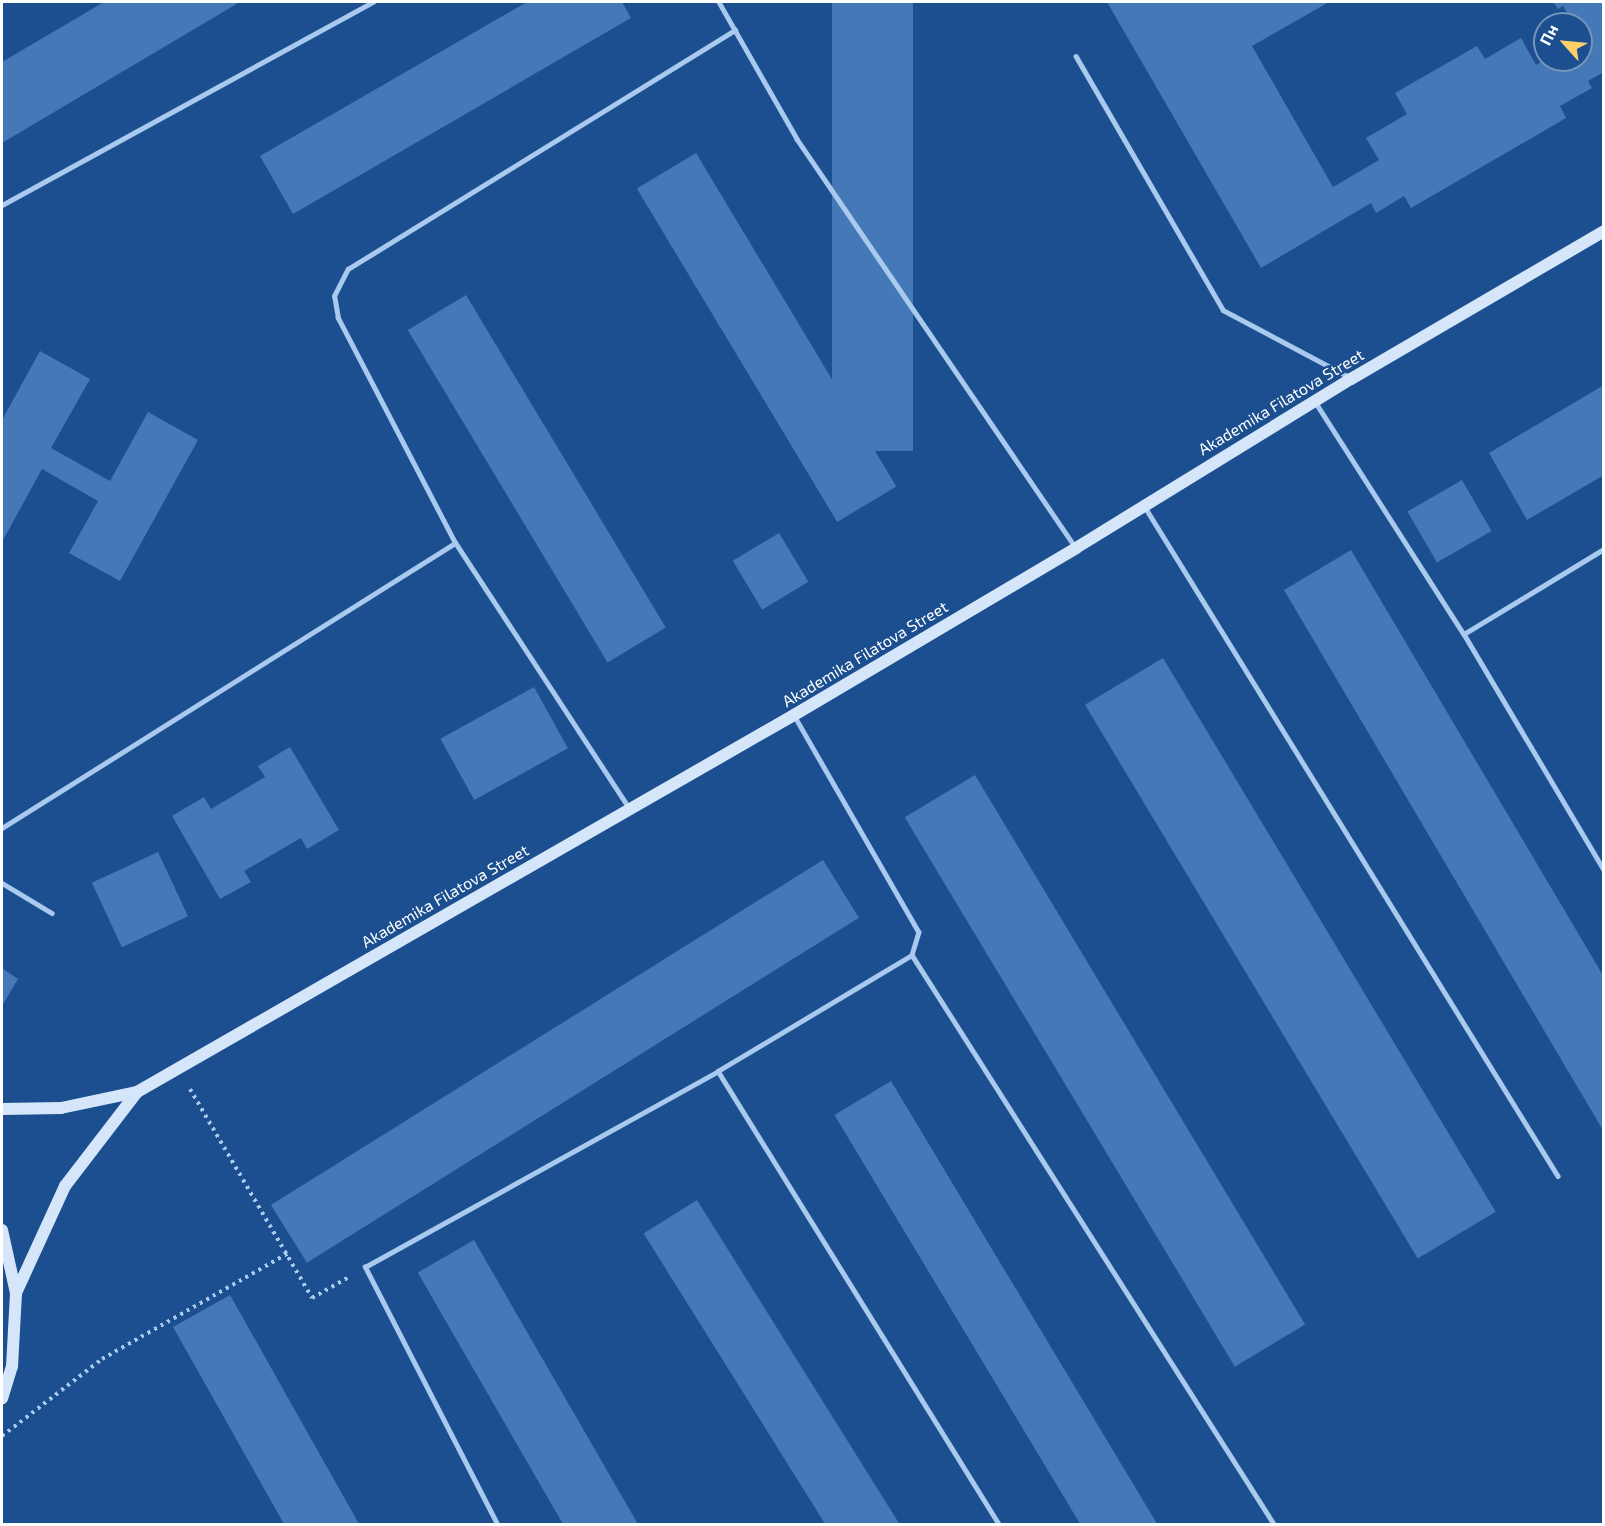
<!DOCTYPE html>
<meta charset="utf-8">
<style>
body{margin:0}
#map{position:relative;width:1605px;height:1526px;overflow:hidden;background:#1b4f8f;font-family:"Exo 2",sans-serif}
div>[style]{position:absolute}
.building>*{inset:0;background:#4478b7;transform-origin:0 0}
.path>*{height:4px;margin-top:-2px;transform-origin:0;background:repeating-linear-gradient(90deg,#a9c9ee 0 3px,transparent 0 7.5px)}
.lane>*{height:4.5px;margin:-2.25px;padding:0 2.25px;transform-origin:2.25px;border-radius:2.25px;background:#a9c9ee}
.secondary>*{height:12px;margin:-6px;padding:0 6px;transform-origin:6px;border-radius:6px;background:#d6e6fa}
span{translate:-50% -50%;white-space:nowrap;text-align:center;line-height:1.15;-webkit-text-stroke:4.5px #1b4f8f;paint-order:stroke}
.street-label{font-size:16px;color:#fff}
.frame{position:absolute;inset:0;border:3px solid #fff;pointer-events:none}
.north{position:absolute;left:1533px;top:12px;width:60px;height:60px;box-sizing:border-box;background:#1b4f8f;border:2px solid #7695bc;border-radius:50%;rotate:297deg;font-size:16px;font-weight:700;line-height:24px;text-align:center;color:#fff}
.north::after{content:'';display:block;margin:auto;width:21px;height:27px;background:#ffd166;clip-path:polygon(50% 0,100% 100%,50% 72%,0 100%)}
</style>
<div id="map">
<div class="building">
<i style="clip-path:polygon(104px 2px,240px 2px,2px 143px,2px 62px)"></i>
<i style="clip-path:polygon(527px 2px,622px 2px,631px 18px,293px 214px,260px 156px)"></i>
<i style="left:832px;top:2px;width:81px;height:449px"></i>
<i style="clip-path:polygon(1107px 2px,1329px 2px,1252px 46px,1333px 187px,1379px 160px,1366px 138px,1407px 114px,1395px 93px,1477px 46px,1485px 59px,1521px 38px,1536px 65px,1544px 60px,1581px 60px,1581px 24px,1574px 24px,1563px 6px,1558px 9px,1553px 2px,1604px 2px,1604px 72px,1588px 81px,1592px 88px,1560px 106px,1566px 118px,1411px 208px,1404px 196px,1376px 213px,1371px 203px,1261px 268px)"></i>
<i style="left:696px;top:153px;width:389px;height:69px;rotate:59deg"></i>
<i style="left:466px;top:295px;width:388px;height:68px;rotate:59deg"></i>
<i style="clip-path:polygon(40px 351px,90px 379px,51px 448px,110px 481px,148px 412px,198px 440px,120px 581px,69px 553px,98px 501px,42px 469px,2px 542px,2px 420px)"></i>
<i style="clip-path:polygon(1604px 385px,1604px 475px,1527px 520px,1489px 453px)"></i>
<i style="left:1462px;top:480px;width:59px;height:63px;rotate:60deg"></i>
<i style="left:779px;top:533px;width:57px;height:54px;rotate:59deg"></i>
<i style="clip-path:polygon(1351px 550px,1604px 977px,1604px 1132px,1284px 590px)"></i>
<i style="left:1163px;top:658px;width:646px;height:91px;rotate:59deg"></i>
<i style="left:534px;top:687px;width:70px;height:107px;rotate:61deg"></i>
<i style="clip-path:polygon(290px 747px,339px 830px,307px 849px,301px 838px,244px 871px,251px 882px,220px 899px,172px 816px,204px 797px,211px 809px,265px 777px,258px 766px)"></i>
<i style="left:975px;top:775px;width:641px;height:82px;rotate:59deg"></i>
<i style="left:158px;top:852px;width:71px;height:73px;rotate:65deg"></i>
<i style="left:823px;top:860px;width:68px;height:651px;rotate:58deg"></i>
<i style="clip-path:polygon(2px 968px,18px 979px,2px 1006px)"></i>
<i style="left:891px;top:1081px;width:516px;height:66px;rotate:59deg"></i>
<i style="left:697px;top:1200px;width:381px;height:63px;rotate:58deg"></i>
<i style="left:474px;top:1240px;width:329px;height:65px;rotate:60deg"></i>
<i style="clip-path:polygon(230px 1295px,359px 1524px,284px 1524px,173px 1327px)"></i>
</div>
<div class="path">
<i style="left:190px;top:1089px;width:242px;rotate:59.7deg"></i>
<i style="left:312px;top:1298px;width:43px;rotate:-29.6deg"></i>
<i style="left:2px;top:1436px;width:126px;rotate:-37.6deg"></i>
<i style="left:102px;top:1359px;width:213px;rotate:-29.6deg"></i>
</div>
<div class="lane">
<i style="left:719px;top:2px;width:158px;rotate:60.3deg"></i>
<i style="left:797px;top:139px;width:493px;rotate:55.7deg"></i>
<i style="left:1076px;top:56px;width:293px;rotate:59.9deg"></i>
<i style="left:1223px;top:310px;width:145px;rotate:28deg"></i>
<i style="left:2px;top:205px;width:423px;rotate:-28.7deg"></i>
<i style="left:1316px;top:403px;width:274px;rotate:57.4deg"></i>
<i style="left:1464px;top:634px;width:274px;rotate:59.3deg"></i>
<i style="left:1145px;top:507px;width:786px;rotate:58.31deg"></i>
<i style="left:1464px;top:634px;width:164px;rotate:-31.3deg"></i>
<i style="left:794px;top:715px;width:250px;rotate:60.1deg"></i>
<i style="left:919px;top:932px;width:24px;rotate:107deg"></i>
<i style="left:912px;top:955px;width:674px;rotate:57.54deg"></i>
<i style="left:628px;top:807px;width:316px;rotate:-123.2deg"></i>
<i style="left:455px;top:543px;width:254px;rotate:-117.5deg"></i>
<i style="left:338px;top:318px;width:22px;rotate:-100deg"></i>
<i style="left:334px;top:296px;width:30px;rotate:-63deg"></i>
<i style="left:348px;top:269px;width:455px;rotate:-31.7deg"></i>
<i style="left:2px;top:828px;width:535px;rotate:-32.18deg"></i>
<i style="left:2px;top:883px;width:58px;rotate:31deg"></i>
<i style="left:718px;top:1071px;width:533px;rotate:58.19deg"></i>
<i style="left:497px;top:1524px;width:289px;rotate:-117.2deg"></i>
<i style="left:365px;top:1267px;width:404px;rotate:-29deg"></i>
<i style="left:718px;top:1071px;width:226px;rotate:-30.9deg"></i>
</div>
<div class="secondary">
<i style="left:2px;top:1109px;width:59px;rotate:-1deg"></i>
<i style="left:61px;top:1108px;width:78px;rotate:-11.9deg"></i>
<i style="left:137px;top:1092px;width:757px;rotate:-29.85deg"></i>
<i style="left:794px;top:715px;width:328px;rotate:-30.6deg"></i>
<i style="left:1076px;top:548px;width:323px;rotate:-31.6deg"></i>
<i style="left:1351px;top:379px;width:293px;rotate:-30.3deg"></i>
<i style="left:2px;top:1230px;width:65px;rotate:77.5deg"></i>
<i style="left:16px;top:1293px;width:73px;rotate:93.1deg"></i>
<i style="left:12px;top:1366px;width:34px;rotate:107deg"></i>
<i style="left:16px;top:1293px;width:118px;rotate:-65.4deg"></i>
<i style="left:65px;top:1186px;width:118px;rotate:-52.5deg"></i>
</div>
<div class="street-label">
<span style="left:1281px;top:402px;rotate:-31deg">Akademika Filatova Street</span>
<span style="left:865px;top:654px;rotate:-31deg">Akademika Filatova Street</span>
<span style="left:445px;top:896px;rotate:-30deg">Akademika Filatova Street</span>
</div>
<div class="frame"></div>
<div class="north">Пн</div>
</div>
